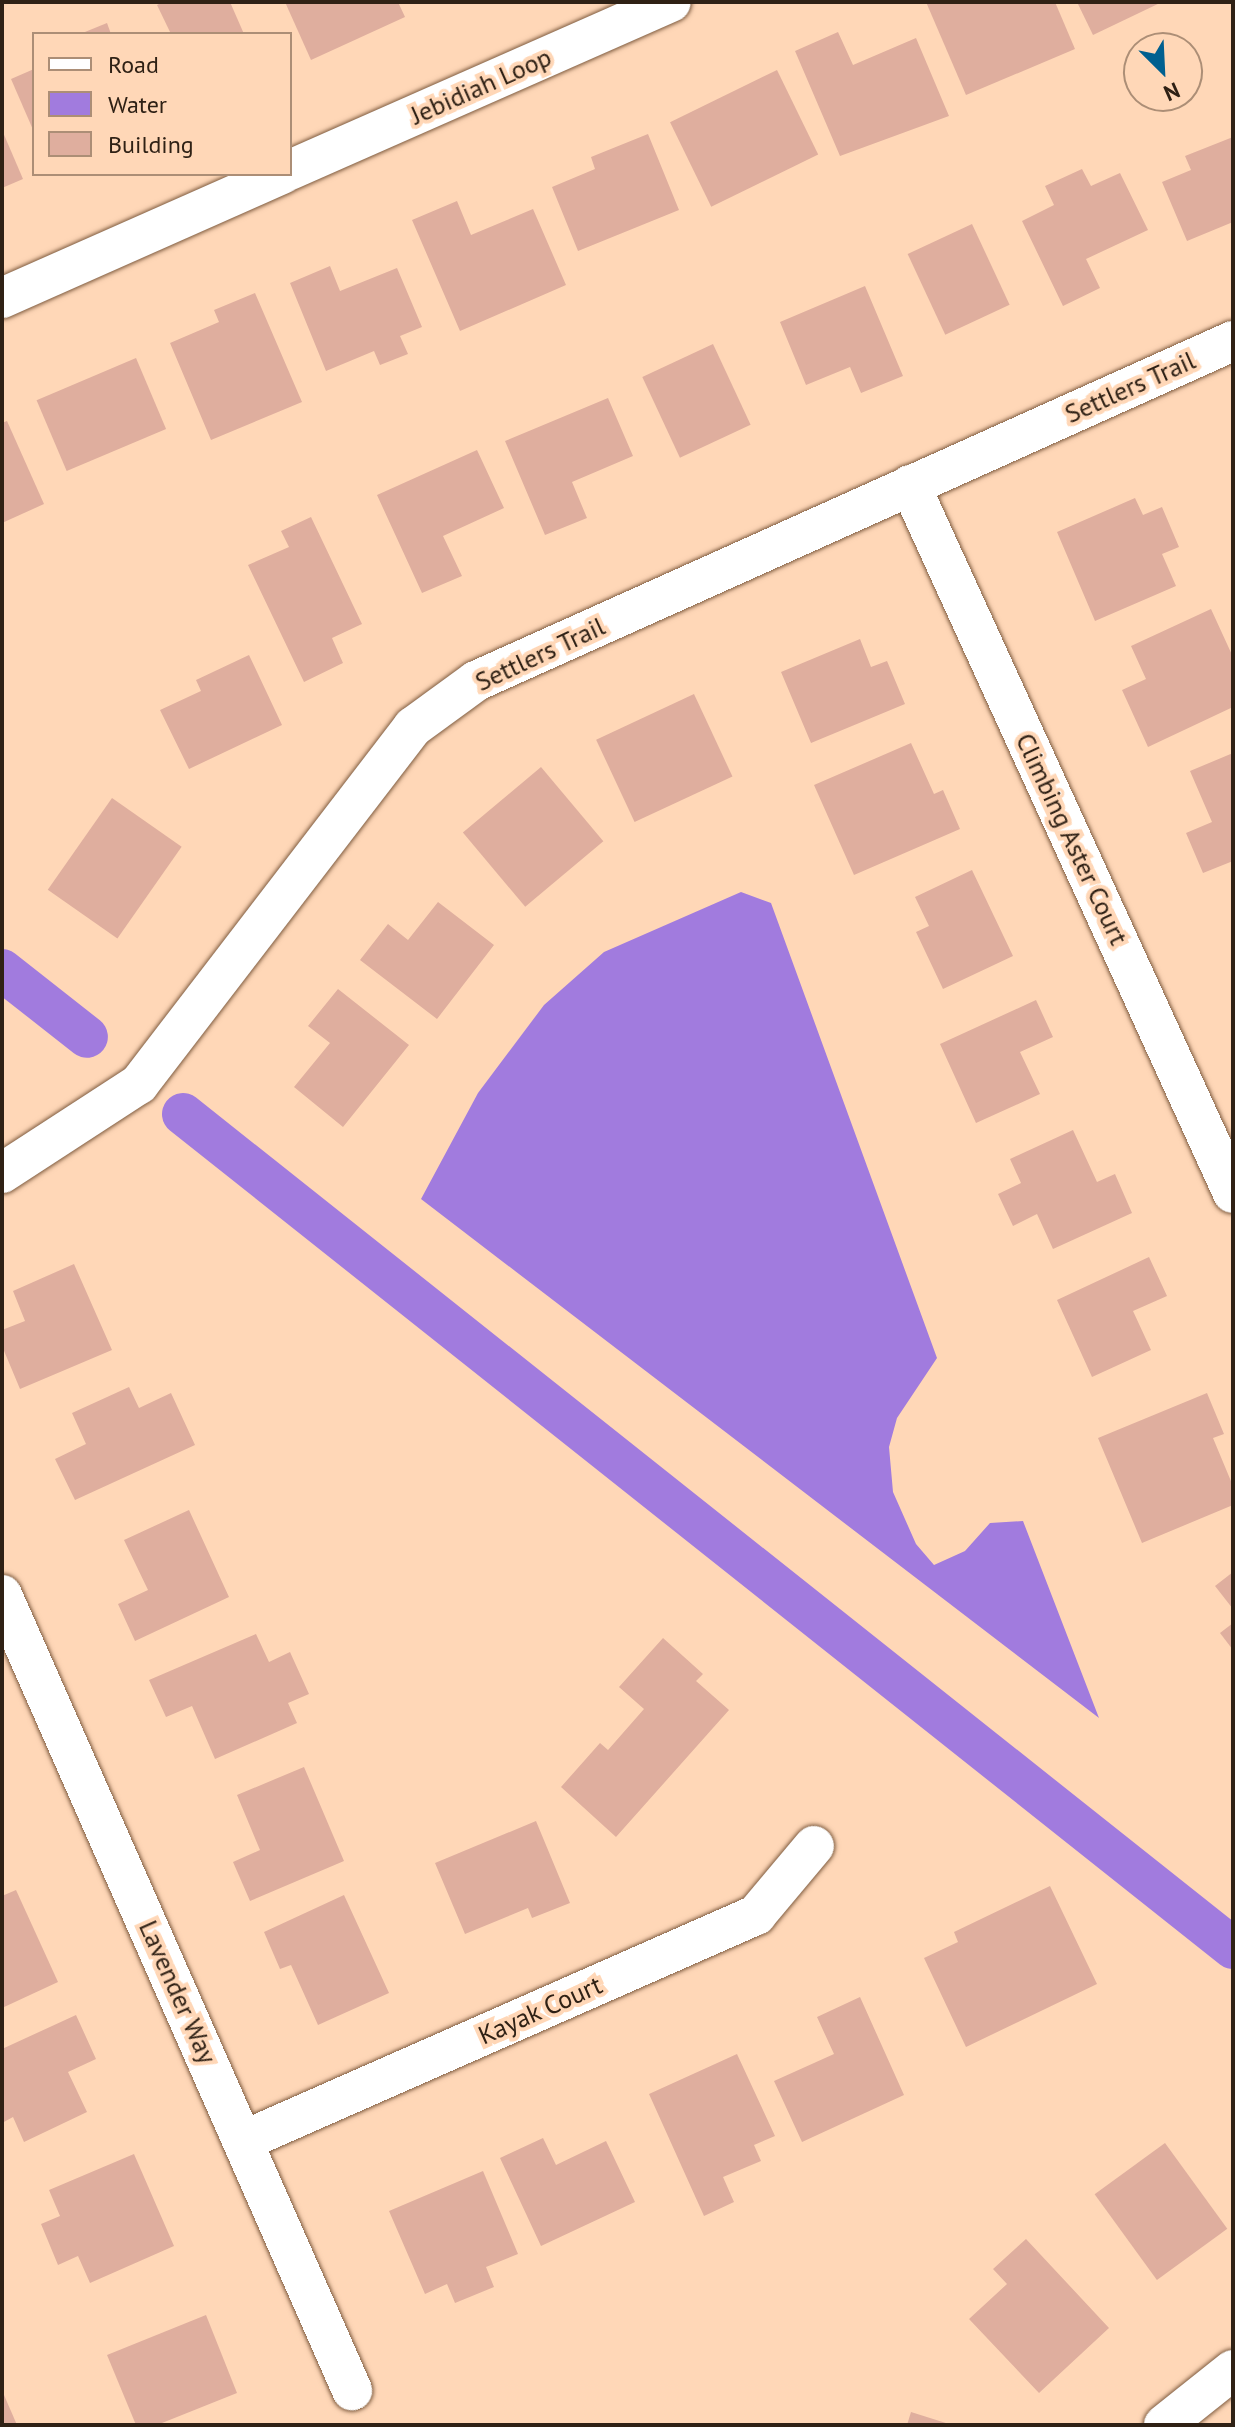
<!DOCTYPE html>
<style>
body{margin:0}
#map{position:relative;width:1235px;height:2427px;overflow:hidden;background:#ffd7b7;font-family:"PT Sans",sans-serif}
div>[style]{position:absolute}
.water>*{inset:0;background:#a17bde}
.canal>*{height:42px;margin:-21px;padding:0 21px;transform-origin:21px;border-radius:21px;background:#a17bde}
.building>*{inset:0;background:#dfae9e;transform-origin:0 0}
.roads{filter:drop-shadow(0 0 2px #7f5c40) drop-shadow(0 0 2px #7f5c40)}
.street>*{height:40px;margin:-20px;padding:0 20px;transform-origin:20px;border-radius:20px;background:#fff}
span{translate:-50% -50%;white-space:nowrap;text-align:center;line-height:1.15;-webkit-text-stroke:8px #ffd7b7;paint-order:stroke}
.street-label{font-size:26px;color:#2f2115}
.frame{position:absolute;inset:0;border:4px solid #2f2115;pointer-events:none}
.legend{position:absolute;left:32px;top:32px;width:260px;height:144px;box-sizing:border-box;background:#ffd7b7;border:2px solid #ac8e76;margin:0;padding:10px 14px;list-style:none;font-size:24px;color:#2f2115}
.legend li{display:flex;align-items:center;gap:16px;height:40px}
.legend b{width:40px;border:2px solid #ac8e76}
.north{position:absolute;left:1123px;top:32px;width:80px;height:80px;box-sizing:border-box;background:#ffd7b7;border:2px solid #ac8e76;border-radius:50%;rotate:156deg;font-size:22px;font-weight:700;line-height:32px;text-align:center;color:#2f2115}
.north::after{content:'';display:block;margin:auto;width:28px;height:36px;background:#006090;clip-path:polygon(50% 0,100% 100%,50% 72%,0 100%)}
</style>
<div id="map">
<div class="water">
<i style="clip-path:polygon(741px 892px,771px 903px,937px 1358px,897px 1418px,889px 1447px,893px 1492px,916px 1544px,934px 1565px,965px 1551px,990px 1523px,1023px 1521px,1099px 1718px,421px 1199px,478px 1093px,544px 1005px,604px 952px)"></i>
</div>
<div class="canal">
<i style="left:2px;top:970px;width:108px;rotate:38.2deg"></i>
<i style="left:183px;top:1114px;width:1341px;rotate:38.46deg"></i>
</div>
<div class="building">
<i style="clip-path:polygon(163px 2px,230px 2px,244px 34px,171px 34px,157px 5px)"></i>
<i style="clip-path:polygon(285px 2px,398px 2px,405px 17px,311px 60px)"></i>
<i style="clip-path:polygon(926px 2px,1055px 2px,1075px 49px,966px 95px)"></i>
<i style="clip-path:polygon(1077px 2px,1162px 2px,1093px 35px)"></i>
<i style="clip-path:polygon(107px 23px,111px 34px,80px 34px)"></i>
<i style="clip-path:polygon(838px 32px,853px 65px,916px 38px,949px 116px,840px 156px,795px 51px)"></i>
<i style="clip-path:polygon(34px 69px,34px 132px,11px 79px)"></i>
<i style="left:777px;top:70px;width:94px;height:119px;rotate:64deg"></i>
<i style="clip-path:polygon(2px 130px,23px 179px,2px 188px)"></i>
<i style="clip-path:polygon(648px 134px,679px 210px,578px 251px,552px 187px,595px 169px,591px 157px)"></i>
<i style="clip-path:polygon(1233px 137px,1233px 222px,1187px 241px,1162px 182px,1191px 170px,1185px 156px)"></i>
<i style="clip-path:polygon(1082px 169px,1091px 186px,1120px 173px,1148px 230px,1086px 259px,1100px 288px,1063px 306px,1022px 221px,1054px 205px,1045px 186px)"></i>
<i style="clip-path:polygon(457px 201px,471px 235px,533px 209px,566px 285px,460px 331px,412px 220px)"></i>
<i style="left:972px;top:224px;width:89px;height:71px;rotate:65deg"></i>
<i style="clip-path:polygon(330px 266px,340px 291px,397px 268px,422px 327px,400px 336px,408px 354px,380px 365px,374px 351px,326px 371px,290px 283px)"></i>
<i style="clip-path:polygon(865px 286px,903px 376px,861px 393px,850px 367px,806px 385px,780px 322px)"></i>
<i style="clip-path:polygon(255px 293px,302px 402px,211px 440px,170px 343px,219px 322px,214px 310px)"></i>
<i style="left:713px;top:344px;width:89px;height:78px;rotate:65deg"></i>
<i style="left:136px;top:358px;width:77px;height:108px;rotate:67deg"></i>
<i style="clip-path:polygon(608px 398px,633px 456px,572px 482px,587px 518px,545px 535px,505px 441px)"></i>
<i style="clip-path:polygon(7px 421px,44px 504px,2px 523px,2px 423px)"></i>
<i style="clip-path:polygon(477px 450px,504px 508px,443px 536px,462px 576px,422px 593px,377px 495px)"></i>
<i style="clip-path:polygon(1135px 498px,1143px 515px,1162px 507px,1179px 547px,1162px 554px,1176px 586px,1095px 621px,1057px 532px)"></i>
<i style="clip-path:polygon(311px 517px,362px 624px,332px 638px,343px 663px,304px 682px,248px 565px,289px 547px,281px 531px)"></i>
<i style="clip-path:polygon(1211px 609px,1233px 657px,1233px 707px,1148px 747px,1122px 690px,1146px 679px,1131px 646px)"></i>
<i style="clip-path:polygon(860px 639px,871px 667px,887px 661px,905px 704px,811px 743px,781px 672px)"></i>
<i style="clip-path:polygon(249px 655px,282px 725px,189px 769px,160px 710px,201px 691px,196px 680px)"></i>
<i style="left:694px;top:694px;width:91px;height:108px;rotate:65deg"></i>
<i style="clip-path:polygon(911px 743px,934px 794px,943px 790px,960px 829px,854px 875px,814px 785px)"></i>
<i style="clip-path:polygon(1233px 753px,1233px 861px,1203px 873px,1186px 833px,1212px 822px,1190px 771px)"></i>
<i style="left:541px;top:767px;width:97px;height:102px;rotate:50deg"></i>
<i style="left:112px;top:798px;width:85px;height:112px;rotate:35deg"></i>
<i style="clip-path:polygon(972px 870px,1013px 956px,943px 989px,916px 932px,929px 926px,915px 897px)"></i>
<i style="clip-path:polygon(438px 902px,494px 945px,437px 1019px,360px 960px,388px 924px,408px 940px)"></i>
<i style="clip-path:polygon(338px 989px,409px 1045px,343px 1127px,294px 1087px,330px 1043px,308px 1026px)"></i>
<i style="clip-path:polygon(1036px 1000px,1053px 1037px,1020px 1052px,1040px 1094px,976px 1123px,940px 1044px)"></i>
<i style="clip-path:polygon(1073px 1130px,1097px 1182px,1115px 1174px,1132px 1213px,1053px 1249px,1037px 1214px,1013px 1226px,998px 1194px,1021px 1183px,1010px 1159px)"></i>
<i style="clip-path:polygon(1149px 1257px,1167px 1296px,1133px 1311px,1151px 1350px,1092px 1377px,1057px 1300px)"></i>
<i style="clip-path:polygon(74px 1264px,112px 1350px,20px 1389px,2px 1346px,2px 1330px,25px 1321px,13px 1291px)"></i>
<i style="clip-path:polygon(129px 1387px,139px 1408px,171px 1393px,195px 1445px,75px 1500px,55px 1459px,86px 1444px,72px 1413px)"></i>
<i style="clip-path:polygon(1207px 1393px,1224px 1434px,1213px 1438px,1233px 1486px,1233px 1505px,1142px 1543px,1098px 1438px)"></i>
<i style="clip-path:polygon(189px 1510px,229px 1597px,135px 1641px,118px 1604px,148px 1590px,124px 1540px)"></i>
<i style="clip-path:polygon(1233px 1572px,1233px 1609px,1215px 1586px)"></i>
<i style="clip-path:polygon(1233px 1623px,1233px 1650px,1220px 1633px)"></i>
<i style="clip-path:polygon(256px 1634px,269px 1662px,290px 1652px,309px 1694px,288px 1703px,297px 1723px,215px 1759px,192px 1706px,166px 1717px,149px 1680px)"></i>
<i style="clip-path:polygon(663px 1638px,703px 1674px,696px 1681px,729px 1710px,616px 1837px,561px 1787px,600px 1743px,608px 1750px,644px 1709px,619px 1687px)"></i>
<i style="clip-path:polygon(304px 1767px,344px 1861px,250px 1901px,233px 1862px,260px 1850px,237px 1795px)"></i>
<i style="clip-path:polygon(536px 1821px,570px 1903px,532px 1918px,528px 1908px,465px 1934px,435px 1863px)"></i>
<i style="clip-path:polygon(1050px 1886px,1097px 1984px,966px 2047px,924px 1958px,958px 1942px,954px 1932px)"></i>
<i style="clip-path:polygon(16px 1890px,58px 1982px,2px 2008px,2px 1896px)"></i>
<i style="clip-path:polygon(344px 1895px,389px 1993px,318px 2025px,291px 1965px,280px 1969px,264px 1932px)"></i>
<i style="clip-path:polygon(860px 1997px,904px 2095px,802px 2142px,774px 2081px,834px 2054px,817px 2017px)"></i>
<i style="clip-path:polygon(76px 2015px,96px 2059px,68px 2072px,87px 2112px,24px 2142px,13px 2117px,2px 2123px,2px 2049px)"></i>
<i style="clip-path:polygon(737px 2054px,775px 2136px,754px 2145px,761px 2161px,723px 2177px,734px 2202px,704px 2216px,649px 2094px)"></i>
<i style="clip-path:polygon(543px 2138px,556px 2165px,606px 2141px,635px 2202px,541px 2246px,500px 2158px)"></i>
<i style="left:1165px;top:2143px;width:106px;height:87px;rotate:54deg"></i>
<i style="clip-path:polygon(134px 2154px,174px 2246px,90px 2283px,78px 2256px,58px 2265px,41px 2224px,60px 2216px,49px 2190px)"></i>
<i style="clip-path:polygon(483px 2171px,518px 2254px,486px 2267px,494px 2287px,455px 2303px,447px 2284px,425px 2294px,389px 2211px)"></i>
<i style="clip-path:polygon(1026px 2239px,1109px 2328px,1039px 2393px,969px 2319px,1007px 2284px,993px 2269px)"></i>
<i style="clip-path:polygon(206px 2315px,237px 2393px,157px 2425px,136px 2425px,107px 2355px)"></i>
<i style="clip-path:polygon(4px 2395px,17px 2425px,2px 2425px)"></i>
<i style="clip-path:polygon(911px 2412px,949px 2424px,949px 2425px,907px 2425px)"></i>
</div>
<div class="roads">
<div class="street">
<i style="left:290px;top:170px;width:416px;rotate:-23.8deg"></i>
<i style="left:2px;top:298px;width:306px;rotate:-23.9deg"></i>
<i style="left:910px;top:485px;width:778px;rotate:65.48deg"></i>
<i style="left:2px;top:1173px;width:163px;rotate:-33deg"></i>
<i style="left:139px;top:1084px;width:450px;rotate:-52.5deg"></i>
<i style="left:413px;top:727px;width:78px;rotate:-36.1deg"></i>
<i style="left:476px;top:681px;width:830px;rotate:-24.19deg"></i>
<i style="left:2px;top:1595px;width:869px;rotate:66.24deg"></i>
<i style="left:243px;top:2141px;width:561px;rotate:-23.78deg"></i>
<i style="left:756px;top:1915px;width:90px;rotate:-50deg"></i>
<i style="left:1164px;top:2425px;width:88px;rotate:-38.6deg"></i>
</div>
</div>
<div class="street-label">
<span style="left:481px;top:86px;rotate:-24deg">Jebidiah Loop</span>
<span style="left:1130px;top:387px;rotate:-24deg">Settlers Trail</span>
<span style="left:540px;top:654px;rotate:-25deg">Settlers Trail</span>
<span style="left:1072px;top:839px;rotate:65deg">Climbing Aster Court</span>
<span style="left:178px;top:1992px;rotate:66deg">Lavender Way</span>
<span style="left:540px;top:2010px;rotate:-24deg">Kayak Court</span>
</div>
<div class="frame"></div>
<ul class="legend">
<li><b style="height:10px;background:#fff"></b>Road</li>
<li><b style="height:22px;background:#a17bde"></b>Water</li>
<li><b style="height:22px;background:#dfae9e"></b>Building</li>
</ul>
<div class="north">N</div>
</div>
